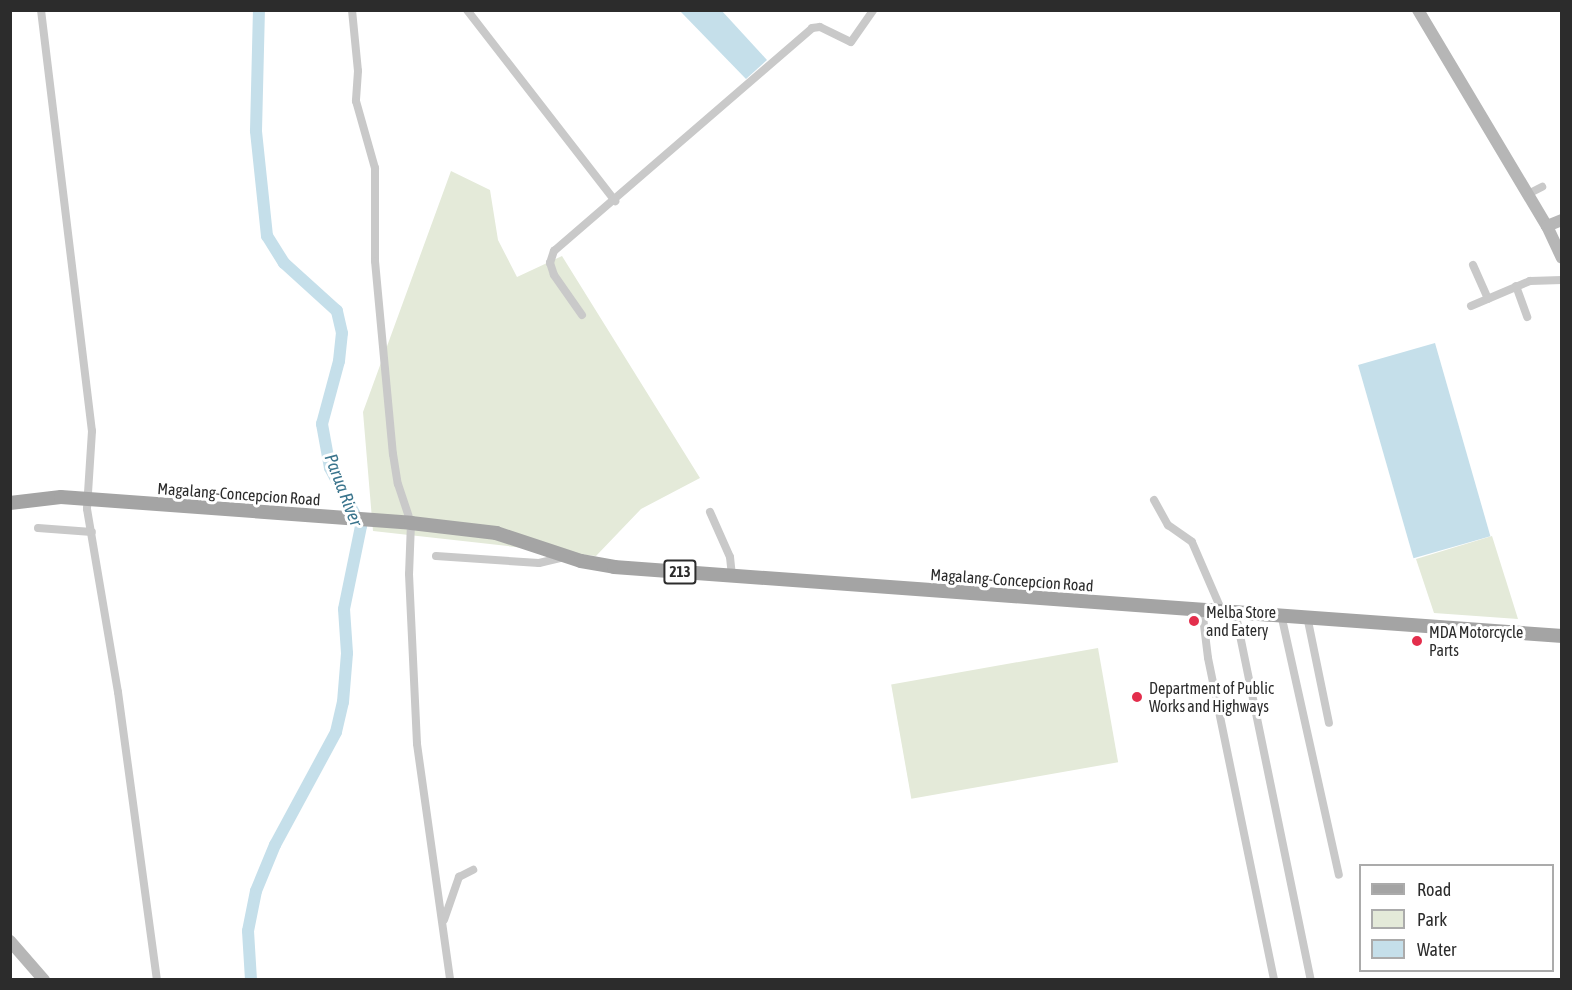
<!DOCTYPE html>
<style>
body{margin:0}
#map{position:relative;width:1572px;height:990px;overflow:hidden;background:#fff;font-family:"Asap Condensed",sans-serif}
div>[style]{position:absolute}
.green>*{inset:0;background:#e4ead9;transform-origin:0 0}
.water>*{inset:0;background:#c5dfea;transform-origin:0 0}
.river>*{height:12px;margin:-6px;padding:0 6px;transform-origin:6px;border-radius:6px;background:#c5dfea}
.street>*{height:8px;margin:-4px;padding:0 4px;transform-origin:4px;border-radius:4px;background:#c9c9c9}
.secondary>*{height:12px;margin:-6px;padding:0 6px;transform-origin:6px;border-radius:6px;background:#b6b6b6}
.primary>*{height:14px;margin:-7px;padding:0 7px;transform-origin:7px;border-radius:7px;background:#a4a4a4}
.dots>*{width:16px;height:16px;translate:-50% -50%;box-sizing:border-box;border:3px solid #fff;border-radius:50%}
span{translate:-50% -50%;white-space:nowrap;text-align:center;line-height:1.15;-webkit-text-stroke:6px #fff;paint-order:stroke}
.shield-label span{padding:2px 4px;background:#fff;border:2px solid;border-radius:4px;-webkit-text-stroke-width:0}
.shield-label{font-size:15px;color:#2c2c2c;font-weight:700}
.street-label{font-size:16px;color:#2c2c2c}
.poi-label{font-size:16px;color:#2c2c2c}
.left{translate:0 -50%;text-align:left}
.water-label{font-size:18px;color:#3b758d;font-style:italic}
.frame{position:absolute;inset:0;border:12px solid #2c2c2c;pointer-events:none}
.legend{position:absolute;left:1359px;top:864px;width:195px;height:108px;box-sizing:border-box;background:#fff;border:2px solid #ababab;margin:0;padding:8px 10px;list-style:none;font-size:18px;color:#2c2c2c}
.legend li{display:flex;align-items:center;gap:12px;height:30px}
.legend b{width:30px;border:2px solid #ababab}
</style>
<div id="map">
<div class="green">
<i style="clip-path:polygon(451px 171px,490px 190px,498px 240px,517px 277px,562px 256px,700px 478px,641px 509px,596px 556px,373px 531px,363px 412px)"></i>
<i style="clip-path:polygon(1492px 536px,1518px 619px,1434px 613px,1416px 559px)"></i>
<i style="left:1098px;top:648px;width:116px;height:210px;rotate:80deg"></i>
</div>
<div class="water">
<i style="clip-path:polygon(680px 11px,722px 11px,767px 60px,746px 79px)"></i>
<i style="left:1435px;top:343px;width:201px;height:80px;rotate:74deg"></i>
</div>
<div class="river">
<i style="left:251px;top:980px;width:49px;rotate:-93.5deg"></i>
<i style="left:248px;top:931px;width:41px;rotate:-78.7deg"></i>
<i style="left:256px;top:891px;width:50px;rotate:-67.6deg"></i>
<i style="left:275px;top:845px;width:128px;rotate:-61.6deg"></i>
<i style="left:336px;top:732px;width:31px;rotate:-77deg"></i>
<i style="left:343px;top:702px;width:49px;rotate:-85.3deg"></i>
<i style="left:347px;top:653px;width:44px;rotate:-93.9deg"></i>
<i style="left:344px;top:609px;width:85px;rotate:-78.4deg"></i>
<i style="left:361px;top:526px;width:66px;rotate:-118.1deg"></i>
<i style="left:330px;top:468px;width:45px;rotate:-100.3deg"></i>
<i style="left:322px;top:424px;width:65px;rotate:-74.9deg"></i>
<i style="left:339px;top:361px;width:28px;rotate:-84deg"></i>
<i style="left:342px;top:333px;width:23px;rotate:-103deg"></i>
<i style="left:337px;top:311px;width:72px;rotate:-137.8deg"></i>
<i style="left:284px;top:263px;width:32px;rotate:-122deg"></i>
<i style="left:267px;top:236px;width:106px;rotate:-96deg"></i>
<i style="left:256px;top:131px;width:121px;rotate:-88.6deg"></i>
</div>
<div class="street">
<i style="left:41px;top:10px;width:424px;rotate:83.1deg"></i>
<i style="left:92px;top:431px;width:78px;rotate:93.7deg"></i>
<i style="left:87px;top:509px;width:186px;rotate:80.4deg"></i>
<i style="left:118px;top:692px;width:291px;rotate:82.3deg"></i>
<i style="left:352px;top:10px;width:61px;rotate:84.4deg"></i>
<i style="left:358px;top:71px;width:30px;rotate:94deg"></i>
<i style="left:356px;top:101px;width:70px;rotate:74.2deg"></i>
<i style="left:375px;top:168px;width:93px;rotate:90deg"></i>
<i style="left:375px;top:261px;width:194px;rotate:84.7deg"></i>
<i style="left:393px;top:454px;width:30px;rotate:81deg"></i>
<i style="left:398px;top:484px;width:41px;rotate:71.6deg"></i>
<i style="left:411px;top:523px;width:51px;rotate:92.2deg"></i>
<i style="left:409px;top:574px;width:170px;rotate:87.3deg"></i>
<i style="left:417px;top:744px;width:238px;rotate:82deg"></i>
<i style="left:467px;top:10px;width:242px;rotate:52.2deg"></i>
<i style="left:1528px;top:194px;width:16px;rotate:-27deg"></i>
<i style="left:1473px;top:265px;width:37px;rotate:66deg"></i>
<i style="left:1516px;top:286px;width:33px;rotate:70deg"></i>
<i style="left:1471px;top:306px;width:64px;rotate:-23deg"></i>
<i style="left:1530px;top:281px;width:32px;rotate:-2deg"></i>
<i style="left:582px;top:315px;width:49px;rotate:-125deg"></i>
<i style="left:554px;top:275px;width:13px;rotate:-108deg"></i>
<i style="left:550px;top:263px;width:13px;rotate:-72deg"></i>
<i style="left:554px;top:251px;width:341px;rotate:-40.8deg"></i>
<i style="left:812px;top:28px;width:8px;rotate:-7deg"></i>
<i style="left:820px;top:27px;width:34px;rotate:26deg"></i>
<i style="left:851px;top:42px;width:39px;rotate:-55deg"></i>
<i style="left:1154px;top:500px;width:29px;rotate:61deg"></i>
<i style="left:1168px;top:525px;width:29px;rotate:35deg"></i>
<i style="left:1192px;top:542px;width:73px;rotate:66.6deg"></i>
<i style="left:710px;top:512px;width:49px;rotate:66deg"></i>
<i style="left:730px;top:557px;width:19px;rotate:84deg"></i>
<i style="left:38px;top:528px;width:54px;rotate:4.2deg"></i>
<i style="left:436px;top:556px;width:103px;rotate:3.9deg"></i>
<i style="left:539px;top:563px;width:27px;rotate:-13deg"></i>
<i style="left:1202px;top:609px;width:49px;rotate:83deg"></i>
<i style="left:1208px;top:658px;width:329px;rotate:78.4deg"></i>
<i style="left:1235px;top:611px;width:377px;rotate:78.4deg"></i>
<i style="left:1281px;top:614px;width:267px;rotate:77.5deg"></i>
<i style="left:1307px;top:616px;width:109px;rotate:78.4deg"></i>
<i style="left:444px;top:920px;width:46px;rotate:-70.8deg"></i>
<i style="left:459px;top:877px;width:16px;rotate:-27deg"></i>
</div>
<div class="secondary">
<i style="left:1418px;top:10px;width:252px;rotate:59.2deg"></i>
<i style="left:1547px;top:226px;width:35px;rotate:65deg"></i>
<i style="left:1547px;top:226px;width:16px;rotate:-22deg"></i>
<i style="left:10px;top:941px;width:52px;rotate:48.9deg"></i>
</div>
<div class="primary">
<i style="left:10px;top:503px;width:51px;rotate:-6.7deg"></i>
<i style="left:61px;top:497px;width:351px;rotate:4.2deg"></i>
<i style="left:411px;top:523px;width:86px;rotate:6.7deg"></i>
<i style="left:496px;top:533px;width:89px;rotate:18.2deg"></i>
<i style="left:581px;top:561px;width:34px;rotate:10deg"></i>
<i style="left:614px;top:567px;width:951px;rotate:4.16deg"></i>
</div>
<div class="dots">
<i style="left:1194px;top:621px;background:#e32e4c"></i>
<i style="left:1417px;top:641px;background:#e32e4c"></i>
<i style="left:1137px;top:697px;background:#e32e4c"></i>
</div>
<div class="shield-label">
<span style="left:680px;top:572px">213</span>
</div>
<div class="street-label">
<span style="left:239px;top:494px;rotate:4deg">Magalang-Concepcion Road</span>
<span style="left:1012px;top:580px;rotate:4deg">Magalang-Concepcion Road</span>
</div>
<div class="poi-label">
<span class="left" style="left:1206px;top:621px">Melba Store<br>and Eatery</span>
<span class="left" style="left:1429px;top:641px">MDA Motorcycle<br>Parts</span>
<span class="left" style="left:1149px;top:697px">Department of Public<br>Works and Highways</span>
</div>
<div class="water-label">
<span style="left:343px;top:490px;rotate:69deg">Parua River</span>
</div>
<div class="frame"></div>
<ul class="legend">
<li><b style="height:8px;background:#a4a4a4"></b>Road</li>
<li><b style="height:16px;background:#e4ead9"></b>Park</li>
<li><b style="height:16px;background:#c5dfea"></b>Water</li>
</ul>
</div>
